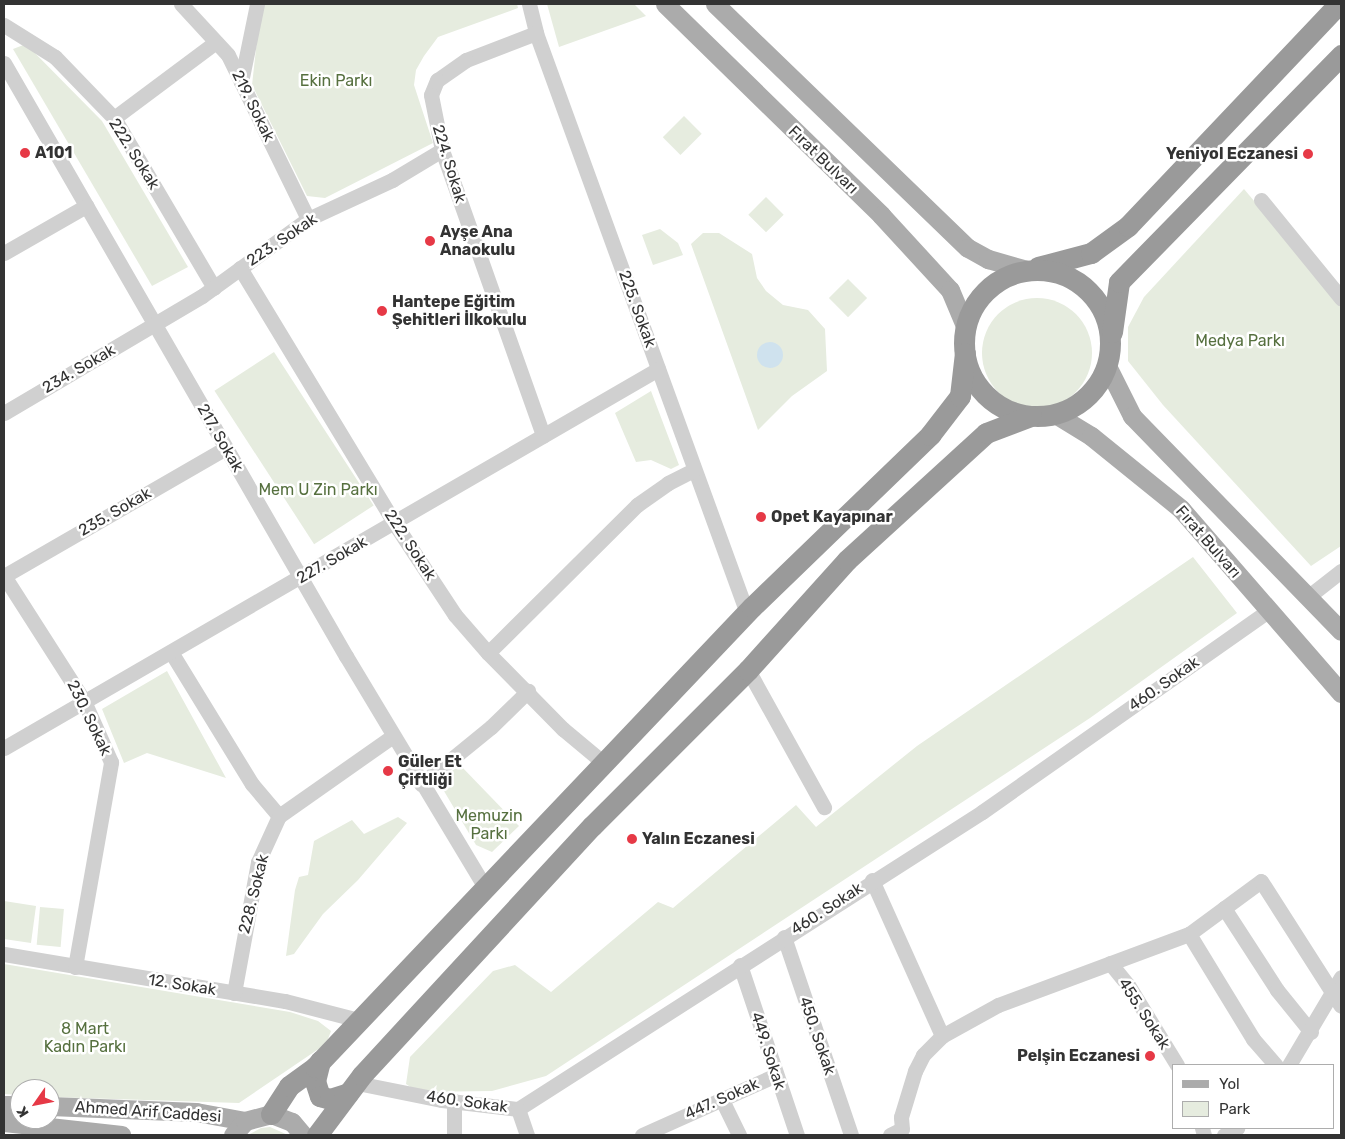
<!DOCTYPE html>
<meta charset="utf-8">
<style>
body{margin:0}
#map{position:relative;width:1345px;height:1139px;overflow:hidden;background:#fff;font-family:Rubik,sans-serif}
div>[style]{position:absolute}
.green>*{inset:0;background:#e6ecdf;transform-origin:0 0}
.round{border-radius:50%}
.water>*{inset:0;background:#cfe2ee}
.minor>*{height:15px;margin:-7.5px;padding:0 7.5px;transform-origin:7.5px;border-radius:7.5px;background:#d0d0d0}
.major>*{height:19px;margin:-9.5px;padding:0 9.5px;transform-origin:9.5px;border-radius:9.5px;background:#ababab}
.highway>*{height:21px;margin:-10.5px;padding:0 10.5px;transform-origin:10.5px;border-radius:10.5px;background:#9a9a9a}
.highway>.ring{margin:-10.5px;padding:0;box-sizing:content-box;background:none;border:21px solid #9a9a9a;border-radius:50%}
.dots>*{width:14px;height:14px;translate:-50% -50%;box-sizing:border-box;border:2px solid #fff;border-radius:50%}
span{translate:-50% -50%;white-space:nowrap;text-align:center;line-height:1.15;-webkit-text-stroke:5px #fff;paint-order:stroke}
.park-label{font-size:16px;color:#56703f}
.street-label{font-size:16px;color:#333}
.poi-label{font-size:16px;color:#333;font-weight:700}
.left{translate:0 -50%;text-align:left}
.right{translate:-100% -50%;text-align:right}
.frame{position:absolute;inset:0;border:5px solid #333;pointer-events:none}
.legend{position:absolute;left:1172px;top:1064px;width:162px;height:65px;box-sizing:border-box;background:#fff;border:1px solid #adadad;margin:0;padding:6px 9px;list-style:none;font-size:15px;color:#333}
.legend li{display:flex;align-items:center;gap:10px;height:25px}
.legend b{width:25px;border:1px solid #adadad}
.north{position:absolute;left:10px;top:1079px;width:50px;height:50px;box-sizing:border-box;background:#fff;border:1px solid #adadad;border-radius:50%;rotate:237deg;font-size:14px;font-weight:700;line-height:20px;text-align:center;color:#333}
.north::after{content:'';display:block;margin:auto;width:18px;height:22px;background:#e63946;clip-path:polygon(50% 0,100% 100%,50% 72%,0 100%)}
</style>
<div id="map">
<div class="green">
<i style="clip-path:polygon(261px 4px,517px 4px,518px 8px,438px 37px,424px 56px,416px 70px,414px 85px,433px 143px,325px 198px,307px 196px,252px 85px)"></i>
<i style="clip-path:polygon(547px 4px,634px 4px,646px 16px,559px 47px)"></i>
<i style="clip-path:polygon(26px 44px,102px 121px,188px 267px,152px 286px,13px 49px)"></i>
<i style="left:684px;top:116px;width:25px;height:30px;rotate:45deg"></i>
<i style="clip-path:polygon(1244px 189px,1341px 304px,1341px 546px,1311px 566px,1163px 405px,1128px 361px,1128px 327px,1144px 297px)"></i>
<i style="left:766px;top:197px;width:25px;height:25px;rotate:45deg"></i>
<i style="clip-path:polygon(660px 229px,678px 243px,683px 255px,653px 265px,642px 235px)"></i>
<i style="clip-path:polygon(703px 233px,719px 233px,752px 254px,757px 278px,766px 291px,783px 305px,808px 310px,825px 329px,827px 371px,792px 396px,758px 430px,691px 244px)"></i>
<i style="left:848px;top:279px;width:27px;height:27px;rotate:45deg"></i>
<i class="round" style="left:982px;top:298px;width:110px;height:110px"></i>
<i style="left:274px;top:352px;width:183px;height:71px;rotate:57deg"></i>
<i style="clip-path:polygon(651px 391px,679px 465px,671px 469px,651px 460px,636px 462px,615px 413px)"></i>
<i style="clip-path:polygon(1193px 557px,1237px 613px,1090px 718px,546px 1076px,492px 1091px,418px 1092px,406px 1084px,410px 1057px,493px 971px,515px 965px,551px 992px,658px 902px,673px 908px,796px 805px,816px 827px,917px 746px)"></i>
<i style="clip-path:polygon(167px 671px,226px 778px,147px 753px,124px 763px,102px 709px)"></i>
<i style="clip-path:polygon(460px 765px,519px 826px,492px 852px,476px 845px,438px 781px)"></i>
<i style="clip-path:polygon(398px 817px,407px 823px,358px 880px,323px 914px,294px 954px,286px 956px,295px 890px,299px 877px,308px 875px,314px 841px,352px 820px,364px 834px)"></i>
<i style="clip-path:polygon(4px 901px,36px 906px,31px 943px,4px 939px)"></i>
<i style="left:40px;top:907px;width:24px;height:38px;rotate:5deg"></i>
<i style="clip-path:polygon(4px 964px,290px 1012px,318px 1021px,331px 1031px,328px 1039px,320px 1048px,239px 1103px,50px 1097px,50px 1089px,20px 1089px,20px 1095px,4px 1094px)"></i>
<i style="clip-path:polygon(270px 1127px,288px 1135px,248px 1135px,261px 1128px)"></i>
</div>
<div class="water">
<i class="round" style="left:757px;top:342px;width:26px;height:26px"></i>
</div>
<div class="minor">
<i style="left:181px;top:4px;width:69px;rotate:47.3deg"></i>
<i style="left:228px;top:55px;width:182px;rotate:64deg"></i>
<i style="left:529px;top:4px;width:30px;rotate:76deg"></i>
<i style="left:536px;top:33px;width:617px;rotate:70.01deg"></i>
<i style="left:4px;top:25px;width:60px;rotate:32.1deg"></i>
<i style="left:55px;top:57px;width:85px;rotate:46deg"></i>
<i style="left:114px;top:118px;width:197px;rotate:59.5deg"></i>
<i style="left:536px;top:33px;width:75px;rotate:158.9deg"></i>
<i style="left:466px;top:60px;width:35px;rotate:145deg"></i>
<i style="left:437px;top:80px;width:16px;rotate:112deg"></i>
<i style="left:431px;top:95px;width:56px;rotate:78.7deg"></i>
<i style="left:442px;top:150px;width:303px;rotate:70.5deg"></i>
<i style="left:4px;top:63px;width:685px;rotate:60.03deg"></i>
<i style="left:346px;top:656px;width:272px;rotate:59deg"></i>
<i style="left:241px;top:82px;width:80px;rotate:-78.4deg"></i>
<i style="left:114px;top:118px;width:127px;rotate:-36.7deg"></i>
<i style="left:1261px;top:200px;width:127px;rotate:50.8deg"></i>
<i style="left:4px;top:253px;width:95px;rotate:-29.8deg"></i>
<i style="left:240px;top:268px;width:299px;rotate:58.8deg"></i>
<i style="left:395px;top:524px;width:109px;rotate:56.6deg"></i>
<i style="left:455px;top:615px;width:50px;rotate:49deg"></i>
<i style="left:488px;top:653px;width:107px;rotate:45.4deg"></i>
<i style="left:563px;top:729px;width:55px;rotate:39.8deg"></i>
<i style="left:4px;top:413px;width:230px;rotate:-30.6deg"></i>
<i style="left:202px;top:296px;width:131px;rotate:-36deg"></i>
<i style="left:308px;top:219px;width:93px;rotate:-24.9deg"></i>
<i style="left:392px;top:180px;width:58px;rotate:-31deg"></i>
<i style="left:1309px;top:596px;width:41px;rotate:-38deg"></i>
<i style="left:171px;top:652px;width:155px;rotate:58.5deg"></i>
<i style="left:252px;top:784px;width:42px;rotate:49.8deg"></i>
<i style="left:488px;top:653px;width:210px;rotate:-44.8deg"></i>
<i style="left:637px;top:505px;width:38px;rotate:-35deg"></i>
<i style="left:668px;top:483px;width:29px;rotate:-27deg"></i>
<i style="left:748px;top:670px;width:157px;rotate:61deg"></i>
<i style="left:4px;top:748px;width:756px;rotate:-30.09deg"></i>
<i style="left:421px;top:784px;width:90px;rotate:-39.2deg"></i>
<i style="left:491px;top:727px;width:52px;rotate:-44.2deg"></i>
<i style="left:872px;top:880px;width:171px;rotate:65.8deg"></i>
<i style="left:1224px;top:908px;width:98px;rotate:57.1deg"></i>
<i style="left:1277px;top:990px;width:54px;rotate:51deg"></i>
<i style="left:1189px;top:934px;width:123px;rotate:58.6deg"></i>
<i style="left:1253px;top:1039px;width:35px;rotate:49deg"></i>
<i style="left:784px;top:937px;width:209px;rotate:71.3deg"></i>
<i style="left:4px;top:954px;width:285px;rotate:9.5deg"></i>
<i style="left:285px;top:1001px;width:76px;rotate:14.4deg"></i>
<i style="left:1110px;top:963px;width:28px;rotate:51deg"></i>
<i style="left:1128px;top:985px;width:94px;rotate:58.5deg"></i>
<i style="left:740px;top:965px;width:179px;rotate:71.5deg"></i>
<i style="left:75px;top:967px;width:208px;rotate:-80deg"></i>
<i style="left:111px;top:762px;width:67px;rotate:-113.9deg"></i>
<i style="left:84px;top:701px;width:148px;rotate:-122.6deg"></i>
<i style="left:4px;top:576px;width:256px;rotate:-30deg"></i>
<i style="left:234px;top:993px;width:133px;rotate:-79.6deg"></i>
<i style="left:258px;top:862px;width:51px;rotate:-65.5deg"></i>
<i style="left:279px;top:816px;width:139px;rotate:-35.1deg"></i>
<i style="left:1289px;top:1065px;width:102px;rotate:-59.4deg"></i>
<i style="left:357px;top:1083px;width:87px;rotate:11.3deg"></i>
<i style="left:442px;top:1100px;width:77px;rotate:6.8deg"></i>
<i style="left:518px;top:1109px;width:551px;rotate:-32.62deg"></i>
<i style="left:982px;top:812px;width:350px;rotate:-35.1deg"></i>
<i style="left:722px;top:1100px;width:39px;rotate:64deg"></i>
<i style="left:518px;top:1109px;width:28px;rotate:71deg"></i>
<i style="left:1202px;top:1128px;width:7px;rotate:74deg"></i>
<i style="left:454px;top:1135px;width:34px;rotate:-90deg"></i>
<i style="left:642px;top:1135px;width:147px;rotate:-24.1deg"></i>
<i style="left:890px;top:1135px;width:13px;rotate:-27deg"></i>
<i style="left:902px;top:1129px;width:12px;rotate:-95deg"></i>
<i style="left:901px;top:1117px;width:48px;rotate:-73.1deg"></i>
<i style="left:915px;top:1071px;width:18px;rotate:-63deg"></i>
<i style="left:923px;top:1055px;width:27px;rotate:-45deg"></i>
<i style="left:942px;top:1036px;width:64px;rotate:-29deg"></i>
<i style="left:998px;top:1005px;width:204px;rotate:-20.4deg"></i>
<i style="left:1189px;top:934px;width:89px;rotate:-36.4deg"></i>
<i style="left:1261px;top:881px;width:148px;rotate:57.4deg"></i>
<i style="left:1224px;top:1135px;width:15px;rotate:-28deg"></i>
</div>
<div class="major">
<i style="left:665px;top:4px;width:302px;rotate:44.3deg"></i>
<i style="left:881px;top:215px;width:102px;rotate:47.4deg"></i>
<i style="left:950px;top:290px;width:41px;rotate:67.2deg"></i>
<i style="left:715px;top:4px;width:351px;rotate:44deg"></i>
<i style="left:968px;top:248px;width:23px;rotate:29deg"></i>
<i style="left:988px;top:259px;width:41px;rotate:15.8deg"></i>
<i style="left:1107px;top:366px;width:56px;rotate:63.4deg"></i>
<i style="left:1132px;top:416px;width:300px;rotate:45.8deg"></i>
<i style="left:1055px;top:414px;width:42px;rotate:31.4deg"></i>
<i style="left:1091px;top:436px;width:116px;rotate:39deg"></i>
<i style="left:1181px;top:509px;width:244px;rotate:49deg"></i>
<i style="left:4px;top:1105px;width:16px"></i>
<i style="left:50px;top:1106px;width:146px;rotate:2.4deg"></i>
<i style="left:196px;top:1112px;width:50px;rotate:10.4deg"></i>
<i style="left:4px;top:1122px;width:118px;rotate:6.3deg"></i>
<i style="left:233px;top:1135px;width:18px;rotate:-49deg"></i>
<i style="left:245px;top:1121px;width:27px;rotate:-15deg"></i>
<i style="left:271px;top:1114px;width:22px;rotate:21deg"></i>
<i style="left:292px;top:1122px;width:17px;rotate:50deg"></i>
</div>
<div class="highway">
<i style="left:1038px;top:267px;width:55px;rotate:-14.8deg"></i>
<i style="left:1091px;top:253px;width:46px;rotate:-36.1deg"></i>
<i style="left:1128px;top:226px;width:306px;rotate:-46.5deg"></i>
<i class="ring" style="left:964px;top:270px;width:125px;height:125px"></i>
<i style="left:1112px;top:332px;width:50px;rotate:-82deg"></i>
<i style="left:1119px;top:282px;width:318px;rotate:-45.6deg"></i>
<i style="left:320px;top:1061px;width:21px;rotate:104deg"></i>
<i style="left:315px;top:1081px;width:16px;rotate:72deg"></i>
<i style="left:320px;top:1096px;width:10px;rotate:17deg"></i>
<i style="left:330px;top:1099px;width:19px;rotate:-18deg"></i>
<i style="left:271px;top:1114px;width:33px;rotate:-57deg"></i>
<i style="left:289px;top:1086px;width:32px;rotate:-36deg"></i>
<i style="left:315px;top:1067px;width:634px;rotate:-46.47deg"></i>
<i style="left:752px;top:607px;width:248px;rotate:-44deg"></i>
<i style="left:930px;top:435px;width:49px;rotate:-52.4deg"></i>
<i style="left:960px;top:396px;width:43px;rotate:-83.4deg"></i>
<i style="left:317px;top:1135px;width:75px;rotate:-53.1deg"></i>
<i style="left:362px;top:1075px;width:339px;rotate:-47.3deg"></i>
<i style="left:592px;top:826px;width:221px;rotate:-45deg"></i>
<i style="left:748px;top:670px;width:148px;rotate:-48deg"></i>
<i style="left:847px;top:560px;width:188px;rotate:-42.4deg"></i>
<i style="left:986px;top:433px;width:48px;rotate:-20.7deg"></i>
</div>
<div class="dots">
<i style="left:25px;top:153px;background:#e63946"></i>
<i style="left:1308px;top:154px;background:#e63946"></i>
<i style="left:430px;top:241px;background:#e63946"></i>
<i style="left:382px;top:311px;background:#e63946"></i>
<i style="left:761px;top:517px;background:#e63946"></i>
<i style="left:388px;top:771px;background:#e63946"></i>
<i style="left:632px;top:839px;background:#e63946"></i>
<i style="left:1150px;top:1056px;background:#e63946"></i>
</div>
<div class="park-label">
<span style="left:336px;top:81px">Ekin Parkı</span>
<span style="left:1240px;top:341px">Medya Parkı</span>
<span style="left:318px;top:490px">Mem U Zin Parkı</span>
<span style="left:489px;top:825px">Memuzin<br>Parkı</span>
<span style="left:85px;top:1038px">8 Mart<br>Kadın Parkı</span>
</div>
<div class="street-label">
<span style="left:253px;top:106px;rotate:64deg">219. Sokak</span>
<span style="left:134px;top:154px;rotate:58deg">222. Sokak</span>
<span style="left:823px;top:160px;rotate:44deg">Fırat Bulvarı</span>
<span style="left:449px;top:164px;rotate:73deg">224. Sokak</span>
<span style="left:282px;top:240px;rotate:-34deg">223. Sokak</span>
<span style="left:637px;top:309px;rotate:70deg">225. Sokak</span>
<span style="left:79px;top:369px;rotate:-30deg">234. Sokak</span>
<span style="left:220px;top:438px;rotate:60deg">217. Sokak</span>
<span style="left:115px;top:512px;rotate:-30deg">235. Sokak</span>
<span style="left:1208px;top:542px;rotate:49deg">Fırat Bulvarı</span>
<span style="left:410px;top:545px;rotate:57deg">222. Sokak</span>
<span style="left:332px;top:560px;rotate:-30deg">227. Sokak</span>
<span style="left:1164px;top:684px;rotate:-35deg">460. Sokak</span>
<span style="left:89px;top:718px;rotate:64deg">230. Sokak</span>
<span style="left:254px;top:894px;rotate:-76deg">228. Sokak</span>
<span style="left:827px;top:909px;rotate:-33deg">460. Sokak</span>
<span style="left:182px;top:985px;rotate:9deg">12. Sokak</span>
<span style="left:1144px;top:1014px;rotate:57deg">455. Sokak</span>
<span style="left:817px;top:1036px;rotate:71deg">450. Sokak</span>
<span style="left:768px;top:1051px;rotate:72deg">449. Sokak</span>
<span style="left:722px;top:1099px;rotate:-24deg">447. Sokak</span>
<span style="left:467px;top:1102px;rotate:8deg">460. Sokak</span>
<span style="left:148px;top:1112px;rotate:4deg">Ahmed Arif Caddesi</span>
</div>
<div class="poi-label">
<span class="left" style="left:35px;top:153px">A101</span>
<span class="right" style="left:1298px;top:154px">Yeniyol Eczanesi</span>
<span class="left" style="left:440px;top:241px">Ayşe Ana<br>Anaokulu</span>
<span class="left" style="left:392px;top:311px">Hantepe Eğitim<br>Şehitleri İlkokulu</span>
<span class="left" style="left:771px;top:517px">Opet Kayapınar</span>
<span class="left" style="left:398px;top:771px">Güler Et<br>Çiftliği</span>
<span class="left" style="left:642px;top:839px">Yalın Eczanesi</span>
<span class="right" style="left:1140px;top:1056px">Pelşin Eczanesi</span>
</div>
<div class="frame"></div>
<ul class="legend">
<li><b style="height:6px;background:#ababab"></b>Yol</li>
<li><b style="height:14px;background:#e6ecdf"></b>Park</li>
</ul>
<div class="north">K</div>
</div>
